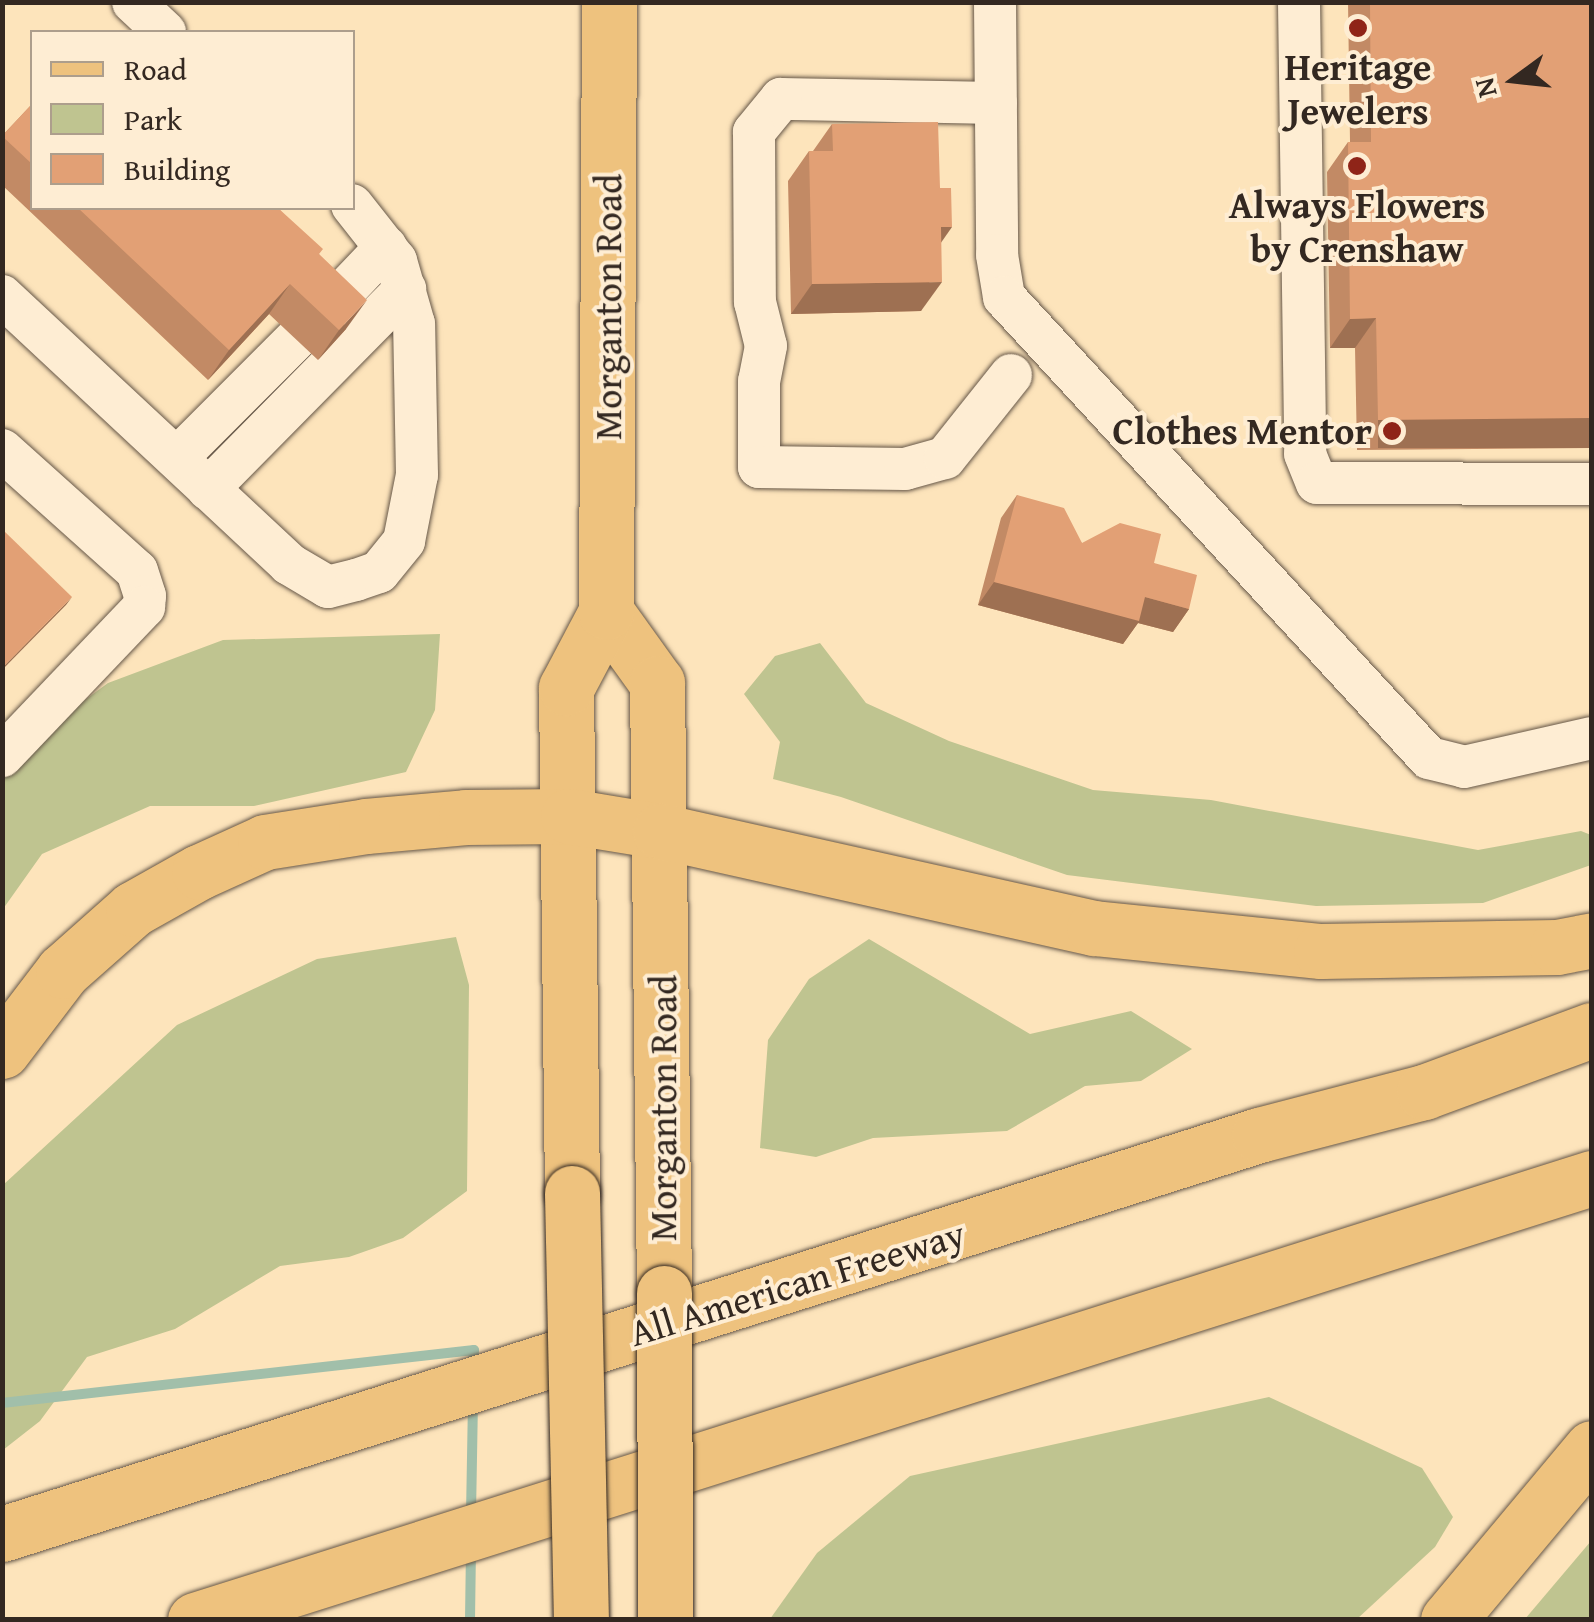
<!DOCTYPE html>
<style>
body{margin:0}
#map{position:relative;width:1594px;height:1622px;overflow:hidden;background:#fde4bb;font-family:"Gentium Book Plus",serif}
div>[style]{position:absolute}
.green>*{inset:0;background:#bfc490}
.stream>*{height:10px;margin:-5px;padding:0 5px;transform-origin:5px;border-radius:5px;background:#a1bfaa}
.roads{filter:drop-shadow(0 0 2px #665748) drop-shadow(0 0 2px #665748)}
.minor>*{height:42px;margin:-21px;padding:0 21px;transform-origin:21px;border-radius:21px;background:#feedd3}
.major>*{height:55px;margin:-27.5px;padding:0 27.5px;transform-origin:27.5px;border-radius:27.5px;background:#eec27e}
.highway>*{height:55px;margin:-27.5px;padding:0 27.5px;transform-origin:27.5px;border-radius:27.5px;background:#eec27e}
.bridges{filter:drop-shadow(0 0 2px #332821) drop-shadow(0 0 2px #332821)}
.major-bridge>*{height:55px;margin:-27.5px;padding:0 27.5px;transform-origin:27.5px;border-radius:27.5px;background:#eec27e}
.wall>*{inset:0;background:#c28a65}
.shaded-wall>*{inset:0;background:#9e7052;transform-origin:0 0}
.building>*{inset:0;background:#e2a075}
.dots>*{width:28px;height:28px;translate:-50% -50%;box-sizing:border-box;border:5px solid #feedd3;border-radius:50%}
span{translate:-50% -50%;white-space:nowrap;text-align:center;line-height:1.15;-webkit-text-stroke:8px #feedd3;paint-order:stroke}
.poi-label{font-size:38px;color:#332821;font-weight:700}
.right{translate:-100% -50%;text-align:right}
.street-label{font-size:38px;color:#332821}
.frame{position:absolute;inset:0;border:5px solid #332821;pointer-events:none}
.legend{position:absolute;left:30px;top:30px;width:325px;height:180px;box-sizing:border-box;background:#feedd3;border:2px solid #ad9e8c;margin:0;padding:12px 18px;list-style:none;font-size:30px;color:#332821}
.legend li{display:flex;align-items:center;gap:20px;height:50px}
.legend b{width:50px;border:2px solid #ad9e8c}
.north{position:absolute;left:1464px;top:30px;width:100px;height:100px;-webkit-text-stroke:8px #feedd3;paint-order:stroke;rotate:255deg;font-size:28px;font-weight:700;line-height:40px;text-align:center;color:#332821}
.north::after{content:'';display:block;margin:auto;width:35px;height:45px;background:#332821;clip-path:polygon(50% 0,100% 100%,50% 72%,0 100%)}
</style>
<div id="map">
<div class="green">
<i style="clip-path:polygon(440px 634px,435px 710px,406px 772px,254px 806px,150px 806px,42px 854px,3px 909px,3px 760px,108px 683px,223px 640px)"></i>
<i style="clip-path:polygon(820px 643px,866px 703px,949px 741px,1093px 790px,1211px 800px,1478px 850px,1581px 831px,1591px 835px,1591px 865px,1483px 903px,1316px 906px,1067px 875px,841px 797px,773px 779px,780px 742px,744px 694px,775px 656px)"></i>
<i style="clip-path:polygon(456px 937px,469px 985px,467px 1191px,403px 1238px,349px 1257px,280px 1266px,175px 1329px,87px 1357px,40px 1421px,3px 1450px,3px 1185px,177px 1025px,317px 959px)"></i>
<i style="clip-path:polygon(869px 939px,1030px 1034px,1131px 1011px,1192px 1049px,1141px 1081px,1085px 1086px,1007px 1131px,873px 1138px,816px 1157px,760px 1148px,768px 1040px,809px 979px)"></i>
<i style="clip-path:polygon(1269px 1397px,1422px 1468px,1453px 1517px,1435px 1547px,1357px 1619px,770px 1619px,817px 1553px,910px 1476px)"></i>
<i style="clip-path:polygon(1591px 1541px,1591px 1619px,1525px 1619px)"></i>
</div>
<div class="stream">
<i style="left:2px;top:1403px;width:475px;rotate:-6.4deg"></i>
<i style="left:474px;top:1350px;width:15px;rotate:94deg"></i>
<i style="left:471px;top:1515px;width:113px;rotate:-89deg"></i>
<i style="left:470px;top:1620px;width:68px;rotate:-89.2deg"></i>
</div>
<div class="roads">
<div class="minor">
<i style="left:133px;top:2px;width:44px;rotate:43.2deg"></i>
<i style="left:995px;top:2px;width:253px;rotate:89.5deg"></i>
<i style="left:997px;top:255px;width:43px;rotate:80.5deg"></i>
<i style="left:1004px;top:297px;width:627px;rotate:47.33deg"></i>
<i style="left:1429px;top:758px;width:36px;rotate:14deg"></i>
<i style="left:1464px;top:767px;width:131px;rotate:-12.8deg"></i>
<i style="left:1299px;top:2px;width:452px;rotate:89.2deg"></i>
<i style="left:1305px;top:454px;width:31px;rotate:68deg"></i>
<i style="left:1317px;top:483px;width:275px;rotate:0.2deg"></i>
<i style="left:996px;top:103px;width:215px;rotate:-178.9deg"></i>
<i style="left:781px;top:99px;width:43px;rotate:129.3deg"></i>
<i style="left:754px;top:132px;width:170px;rotate:89.7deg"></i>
<i style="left:755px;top:302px;width:45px;rotate:76deg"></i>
<i style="left:766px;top:346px;width:36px;rotate:101deg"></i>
<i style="left:759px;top:381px;width:86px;rotate:90deg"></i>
<i style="left:759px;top:467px;width:146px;rotate:0.8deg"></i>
<i style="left:905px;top:469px;width:41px;rotate:-15.4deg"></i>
<i style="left:945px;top:458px;width:106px;rotate:-51.5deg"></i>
<i style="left:2px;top:296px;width:393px;rotate:43deg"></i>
<i style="left:289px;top:564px;width:45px;rotate:30.5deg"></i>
<i style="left:328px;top:587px;width:29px;rotate:-14deg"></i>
<i style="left:356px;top:580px;width:24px;rotate:-19deg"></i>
<i style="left:379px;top:572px;width:40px;rotate:-51deg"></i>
<i style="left:404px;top:541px;width:67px;rotate:-78.9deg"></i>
<i style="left:417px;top:475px;width:151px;rotate:-91.1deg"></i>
<i style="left:414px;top:324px;width:66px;rotate:-105.9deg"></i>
<i style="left:396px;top:261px;width:71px;rotate:-128.2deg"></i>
<i style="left:326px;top:310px;width:87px;rotate:-46.4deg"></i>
<i style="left:2px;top:450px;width:181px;rotate:41.9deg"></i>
<i style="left:137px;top:571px;width:26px;rotate:72deg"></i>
<i style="left:145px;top:596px;width:11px;rotate:95deg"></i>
<i style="left:144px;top:607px;width:206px;rotate:133.6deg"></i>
<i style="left:177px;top:458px;width:168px;rotate:-45deg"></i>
<i style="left:208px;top:489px;width:281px;rotate:-45.4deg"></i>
</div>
<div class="major">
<i style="left:606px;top:612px;width:87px;rotate:54.3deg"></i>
<i style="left:657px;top:683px;width:610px;rotate:89.34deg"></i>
<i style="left:572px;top:1193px;width:505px;rotate:-90.68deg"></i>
<i style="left:566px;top:688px;width:86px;rotate:-62.2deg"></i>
<i style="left:606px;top:612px;width:610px;rotate:-89.72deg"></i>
</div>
<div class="highway">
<i style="left:2px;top:1051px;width:101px;rotate:-52.7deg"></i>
<i style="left:63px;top:971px;width:94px;rotate:-41.5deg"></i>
<i style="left:133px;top:909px;width:76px;rotate:-29.3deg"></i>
<i style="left:199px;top:872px;width:72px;rotate:-24.4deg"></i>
<i style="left:265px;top:842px;width:102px;rotate:-9deg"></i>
<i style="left:366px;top:826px;width:100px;rotate:-5.1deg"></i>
<i style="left:466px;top:817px;width:102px;rotate:-0.6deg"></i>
<i style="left:568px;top:816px;width:93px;rotate:9.3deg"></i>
<i style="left:660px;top:831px;width:445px;rotate:12.6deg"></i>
<i style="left:1094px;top:928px;width:228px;rotate:5.8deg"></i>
<i style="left:1321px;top:951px;width:236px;rotate:-1deg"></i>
<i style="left:1557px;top:947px;width:36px;rotate:-11deg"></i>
<i style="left:2px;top:1534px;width:1319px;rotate:-17.61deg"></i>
<i style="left:1259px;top:1135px;width:171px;rotate:-14.6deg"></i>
<i style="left:1424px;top:1092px;width:179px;rotate:-20.3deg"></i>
<i style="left:195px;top:1620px;width:1465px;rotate:-17.56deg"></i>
<i style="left:1448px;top:1620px;width:224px;rotate:-50.1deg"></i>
</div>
</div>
<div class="bridges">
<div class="major-bridge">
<i style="left:572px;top:1193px;width:427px;rotate:88.8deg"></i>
<i style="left:664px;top:1293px;width:327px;rotate:89.8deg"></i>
</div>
</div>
<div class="wall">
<i style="clip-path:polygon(1348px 2px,1592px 2px,1592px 448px,1357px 450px,1355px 348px,1330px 348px,1327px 172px,1348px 142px,1350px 142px)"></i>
<i style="clip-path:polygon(32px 104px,32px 208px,278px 208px,319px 254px,346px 329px,318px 360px,269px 314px,208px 380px,2px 185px,2px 136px)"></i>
<i style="clip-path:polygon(832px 124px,941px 243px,921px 311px,791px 314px,788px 181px,809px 151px,813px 151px)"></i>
<i style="clip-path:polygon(1017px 495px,1082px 543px,1154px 563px,1189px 609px,1173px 632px,1138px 623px,1123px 644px,978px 605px,1001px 518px)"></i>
</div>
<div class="shaded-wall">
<i style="clip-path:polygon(941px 227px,952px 227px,931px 257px)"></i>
<i style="clip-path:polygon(942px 282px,921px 311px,791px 314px,812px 284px)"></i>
<i style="clip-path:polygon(290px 284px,269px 314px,208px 380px,229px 350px)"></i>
<i style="clip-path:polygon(367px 300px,346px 329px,318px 360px,339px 330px)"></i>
<i style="clip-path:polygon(1376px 318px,1355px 348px,1330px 348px,1350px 319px)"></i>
<i style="left:1592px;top:418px;width:30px;height:214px;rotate:90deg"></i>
<i style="clip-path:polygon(994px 582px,1145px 597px,1189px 609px,1173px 632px,1138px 623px,1123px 644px,978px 605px)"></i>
<i style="clip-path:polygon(72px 597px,66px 605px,2px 670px,2px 668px)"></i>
</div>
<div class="building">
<i style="clip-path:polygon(1370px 2px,1592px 2px,1592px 418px,1378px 420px,1376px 318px,1350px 319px,1348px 142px,1371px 142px)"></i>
<i style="clip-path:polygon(32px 104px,32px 164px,2px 136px)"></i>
<i style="clip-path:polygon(938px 122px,940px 188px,951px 188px,952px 227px,941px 227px,942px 282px,812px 284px,809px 151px,833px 151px,832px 124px)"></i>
<i style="clip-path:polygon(78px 208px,278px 208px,323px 249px,319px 254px,367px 300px,339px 330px,290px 284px,229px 350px)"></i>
<i style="clip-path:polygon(1017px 495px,1064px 508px,1082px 543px,1120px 523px,1161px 534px,1154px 563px,1197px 575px,1189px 609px,1145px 597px,1139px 621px,994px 582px)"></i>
<i style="clip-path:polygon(2px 529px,72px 597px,2px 668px)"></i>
</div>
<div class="dots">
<i style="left:1358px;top:28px;background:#8f2418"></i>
<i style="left:1357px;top:166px;background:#8f2418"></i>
<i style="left:1392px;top:431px;background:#8f2418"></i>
</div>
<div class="poi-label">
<span style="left:1358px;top:89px">Heritage<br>Jewelers</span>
<span style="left:1357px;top:227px">Always Flowers<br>by Crenshaw</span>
<span class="right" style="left:1372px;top:431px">Clothes Mentor</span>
</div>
<div class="street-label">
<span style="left:608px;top:307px;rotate:-90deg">Morganton Road</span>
<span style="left:663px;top:1108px;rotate:-90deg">Morganton Road</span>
<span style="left:797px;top:1283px;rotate:-17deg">All American Freeway</span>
</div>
<div class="frame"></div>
<ul class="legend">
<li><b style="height:12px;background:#eec27e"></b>Road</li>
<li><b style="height:28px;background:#bfc490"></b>Park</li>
<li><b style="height:28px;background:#e2a075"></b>Building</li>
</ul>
<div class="north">N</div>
</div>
